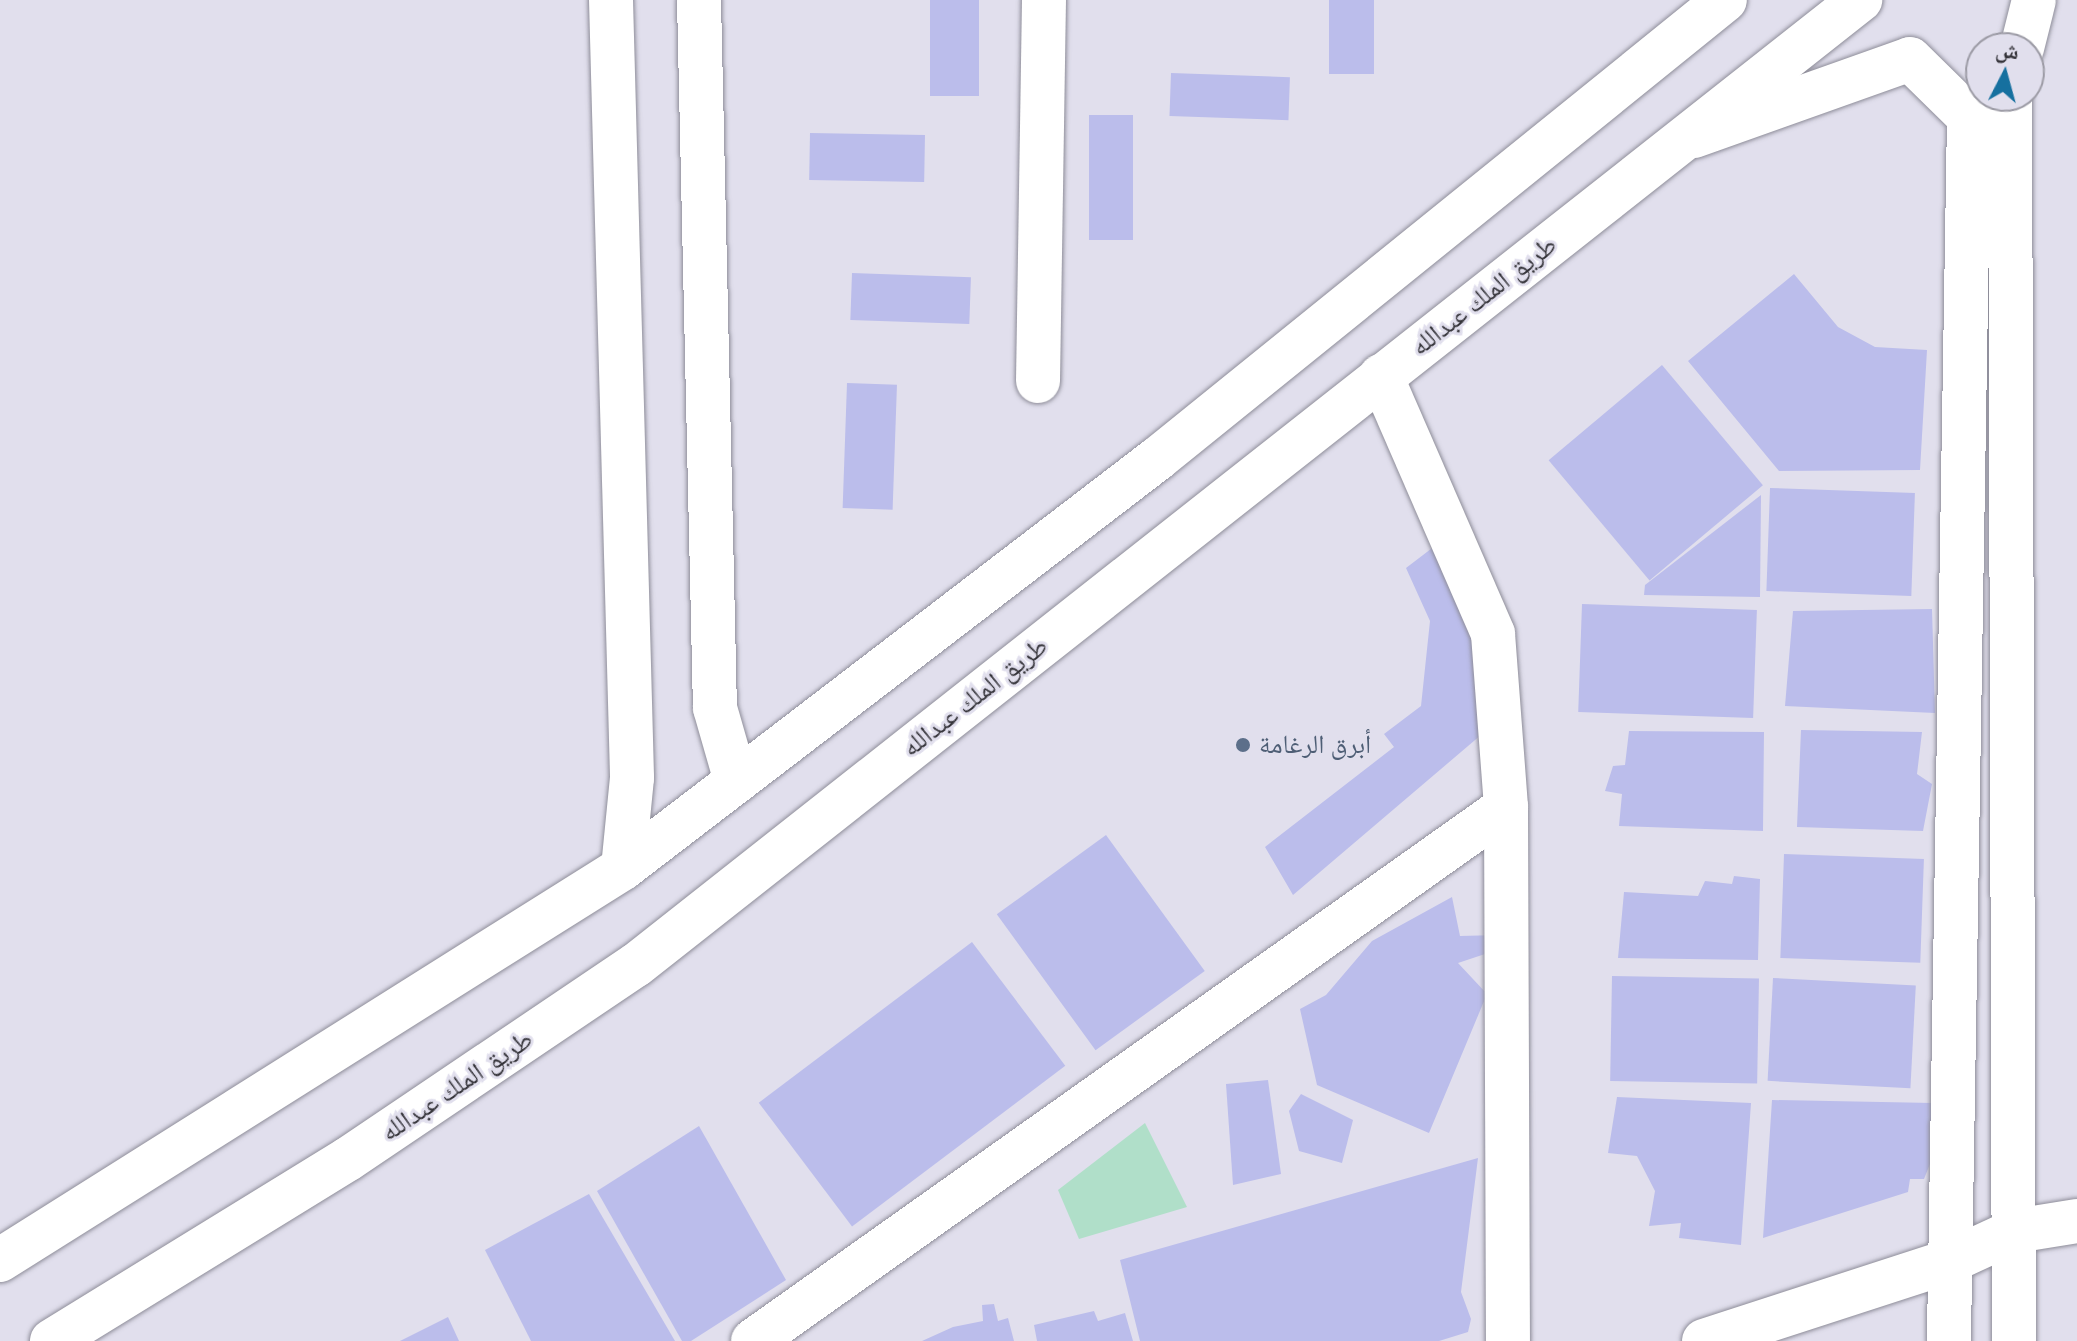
<!DOCTYPE html>
<meta charset="utf-8">
<style>
body{margin:0}
#map{position:relative;width:2077px;height:1341px;overflow:hidden;background:#e1dfed;font-family:"Source Serif 4","Noto Naskh Arabic",serif}
div>[style]{position:absolute}
.green>*{inset:0;background:#b0dfc9}
.building>*{inset:0;background:#bbbdeb;transform-origin:0 0}
.roads{filter:drop-shadow(0 0 2px #8e8d99) drop-shadow(0 0 2px #8e8d99)}
.minor>*{height:44px;margin:-22px;padding:0 22px;transform-origin:22px;border-radius:22px;background:#fff}
.highway>*{height:44px;margin:-22px;padding:0 22px;transform-origin:22px;border-radius:22px;background:#fff}
.dots>*{width:22px;height:22px;translate:-50% -50%;box-sizing:border-box;border:4px solid #e1dfed;border-radius:50%}
span{translate:-50% -50%;white-space:nowrap;text-align:center;line-height:1.15;-webkit-text-stroke:6px #e1dfed;paint-order:stroke}
.street-label{font-size:26px;color:#35343a}
.service-label{font-size:26px;color:#4e5e75}
.left{translate:0 -50%;text-align:left}
.north{position:absolute;left:1965px;top:32px;width:80px;height:80px;box-sizing:border-box;background:#e1dfed;border:2px solid #9c9ba5;border-radius:50%;rotate:6deg;font-size:22px;font-weight:700;line-height:32px;text-align:center;color:#35343a}
.north::after{content:'';display:block;margin:auto;width:28px;height:36px;background:#16709f;clip-path:polygon(50% 0,100% 100%,50% 72%,0 100%)}
</style>
<div id="map">
<div class="green">
<i style="clip-path:polygon(1145px 1123px,1187px 1207px,1079px 1239px,1058px 1190px)"></i>
</div>
<div class="building">
<i style="left:930px;top:0;width:49px;height:96px"></i>
<i style="left:1329px;top:0;width:45px;height:74px"></i>
<i style="left:1171px;top:73px;width:119px;height:43px;rotate:2deg"></i>
<i style="left:1089px;top:115px;width:44px;height:125px"></i>
<i style="left:810px;top:133px;width:115px;height:47px;rotate:1deg"></i>
<i style="left:852px;top:273px;width:119px;height:47px;rotate:2deg"></i>
<i style="clip-path:polygon(1794px 274px,1838px 327px,1875px 347px,1927px 350px,1920px 470px,1779px 471px,1688px 361px)"></i>
<i style="left:1662px;top:365px;width:157px;height:148px;rotate:50deg"></i>
<i style="left:847px;top:383px;width:50px;height:125px;rotate:2deg"></i>
<i style="left:1770px;top:488px;width:145px;height:103px;rotate:2deg"></i>
<i style="clip-path:polygon(1761px 495px,1760px 597px,1644px 595px,1645px 585px)"></i>
<i style="clip-path:polygon(1444px 539px,1482px 622px,1488px 729px,1293px 895px,1265px 847px,1394px 747px,1384px 734px,1421px 706px,1430px 621px,1406px 568px)"></i>
<i style="left:1582px;top:604px;width:175px;height:108px;rotate:2deg"></i>
<i style="clip-path:polygon(1932px 609px,1935px 713px,1785px 706px,1793px 611px)"></i>
<i style="clip-path:polygon(1801px 730px,1922px 732px,1917px 774px,1932px 784px,1923px 831px,1797px 827px)"></i>
<i style="clip-path:polygon(1629px 731px,1764px 732px,1763px 831px,1619px 826px,1622px 794px,1605px 791px,1613px 766px,1625px 765px)"></i>
<i style="left:1106px;top:835px;width:168px;height:135px;rotate:54deg"></i>
<i style="left:1784px;top:854px;width:140px;height:104px;rotate:2deg"></i>
<i style="clip-path:polygon(1734px 876px,1760px 879px,1758px 960px,1618px 958px,1624px 892px,1698px 896px,1705px 881px,1732px 884px)"></i>
<i style="clip-path:polygon(1452px 897px,1460px 936px,1498px 935px,1497px 950px,1458px 963px,1487px 994px,1429px 1133px,1317px 1085px,1300px 1009px,1326px 995px,1372px 941px)"></i>
<i style="left:972px;top:942px;width:155px;height:267px;rotate:53deg"></i>
<i style="left:1612px;top:976px;width:147px;height:105px;rotate:1deg"></i>
<i style="left:1773px;top:978px;width:143px;height:103px;rotate:3deg"></i>
<i style="clip-path:polygon(1268px 1080px,1281px 1174px,1233px 1185px,1226px 1084px)"></i>
<i style="clip-path:polygon(1301px 1094px,1353px 1120px,1342px 1163px,1299px 1151px,1289px 1111px)"></i>
<i style="clip-path:polygon(1617px 1097px,1751px 1103px,1741px 1245px,1679px 1238px,1681px 1223px,1649px 1226px,1655px 1191px,1637px 1156px,1608px 1153px)"></i>
<i style="clip-path:polygon(1772px 1100px,1933px 1103px,1932px 1159px,1924px 1179px,1910px 1179px,1908px 1192px,1763px 1238px)"></i>
<i style="clip-path:polygon(699px 1126px,786px 1280px,691px 1341px,682px 1341px,597px 1191px)"></i>
<i style="clip-path:polygon(1478px 1158px,1461px 1292px,1471px 1319px,1468px 1332px,1439px 1341px,1140px 1341px,1120px 1260px)"></i>
<i style="clip-path:polygon(589px 1194px,675px 1341px,531px 1341px,485px 1250px)"></i>
<i style="clip-path:polygon(994px 1304px,998px 1321px,1008px 1318px,1014px 1341px,922px 1341px,953px 1327px,983px 1321px,982px 1305px)"></i>
<i style="clip-path:polygon(1094px 1311px,1098px 1321px,1125px 1313px,1133px 1341px,1037px 1341px,1034px 1325px)"></i>
<i style="clip-path:polygon(448px 1317px,459px 1341px,400px 1341px)"></i>
</div>
<div class="roads">
<div class="minor">
<i style="left:611px;top:0;width:778px;rotate:88.45deg"></i>
<i style="left:632px;top:778px;width:90px;rotate:95.7deg"></i>
<i style="left:699px;top:0;width:708px;rotate:88.71deg"></i>
<i style="left:715px;top:708px;width:76px;rotate:74deg"></i>
<i style="left:2022px;top:48px;width:49px;rotate:-76deg"></i>
<i style="left:2010px;top:96px;width:1245px;rotate:89.82deg"></i>
<i style="left:1694px;top:136px;width:229px;rotate:-19.6deg"></i>
<i style="left:1910px;top:59px;width:83px;rotate:44.5deg"></i>
<i style="left:1969px;top:117px;width:1224px;rotate:90.94deg"></i>
<i style="left:1381px;top:376px;width:281px;rotate:66.5deg"></i>
<i style="left:1493px;top:634px;width:173px;rotate:85.7deg"></i>
<i style="left:1506px;top:807px;width:534px;rotate:89.79deg"></i>
<i style="left:1038px;top:381px;width:381px;rotate:-89.1deg"></i>
<i style="left:753px;top:1341px;width:923px;rotate:-35.34deg"></i>
<i style="left:1704px;top:1341px;width:259px;rotate:-18deg"></i>
<i style="left:1950px;top:1261px;width:72px;rotate:-24.8deg"></i>
<i style="left:2015px;top:1231px;width:63px;rotate:-9.2deg"></i>
</div>
<div class="highway">
<i style="left:0;top:1260px;width:736px;rotate:-32.18deg"></i>
<i style="left:623px;top:868px;width:673px;rotate:-37.45deg"></i>
<i style="left:1157px;top:459px;width:730px;rotate:-38.94deg"></i>
<i style="left:52px;top:1341px;width:347px;rotate:-31.6deg"></i>
<i style="left:348px;top:1159px;width:347px;rotate:-34deg"></i>
<i style="left:636px;top:965px;width:1559px;rotate:-38.25deg"></i>
</div>
</div>
<div class="dots">
<i style="left:1243px;top:745px;background:#5c6f8a"></i>
</div>
<div class="street-label">
<span style="left:1484px;top:296px;rotate:-38deg">طريق الملك عبدالله</span>
<span style="left:975px;top:697px;rotate:-38deg">طريق الملك عبدالله</span>
<span style="left:457px;top:1086px;rotate:-34deg">طريق الملك عبدالله</span>
</div>
<div class="service-label">
<span class="left" style="left:1259px;top:745px">أبرق الرغامة</span>
</div>
<div class="north">ش</div>
</div>
